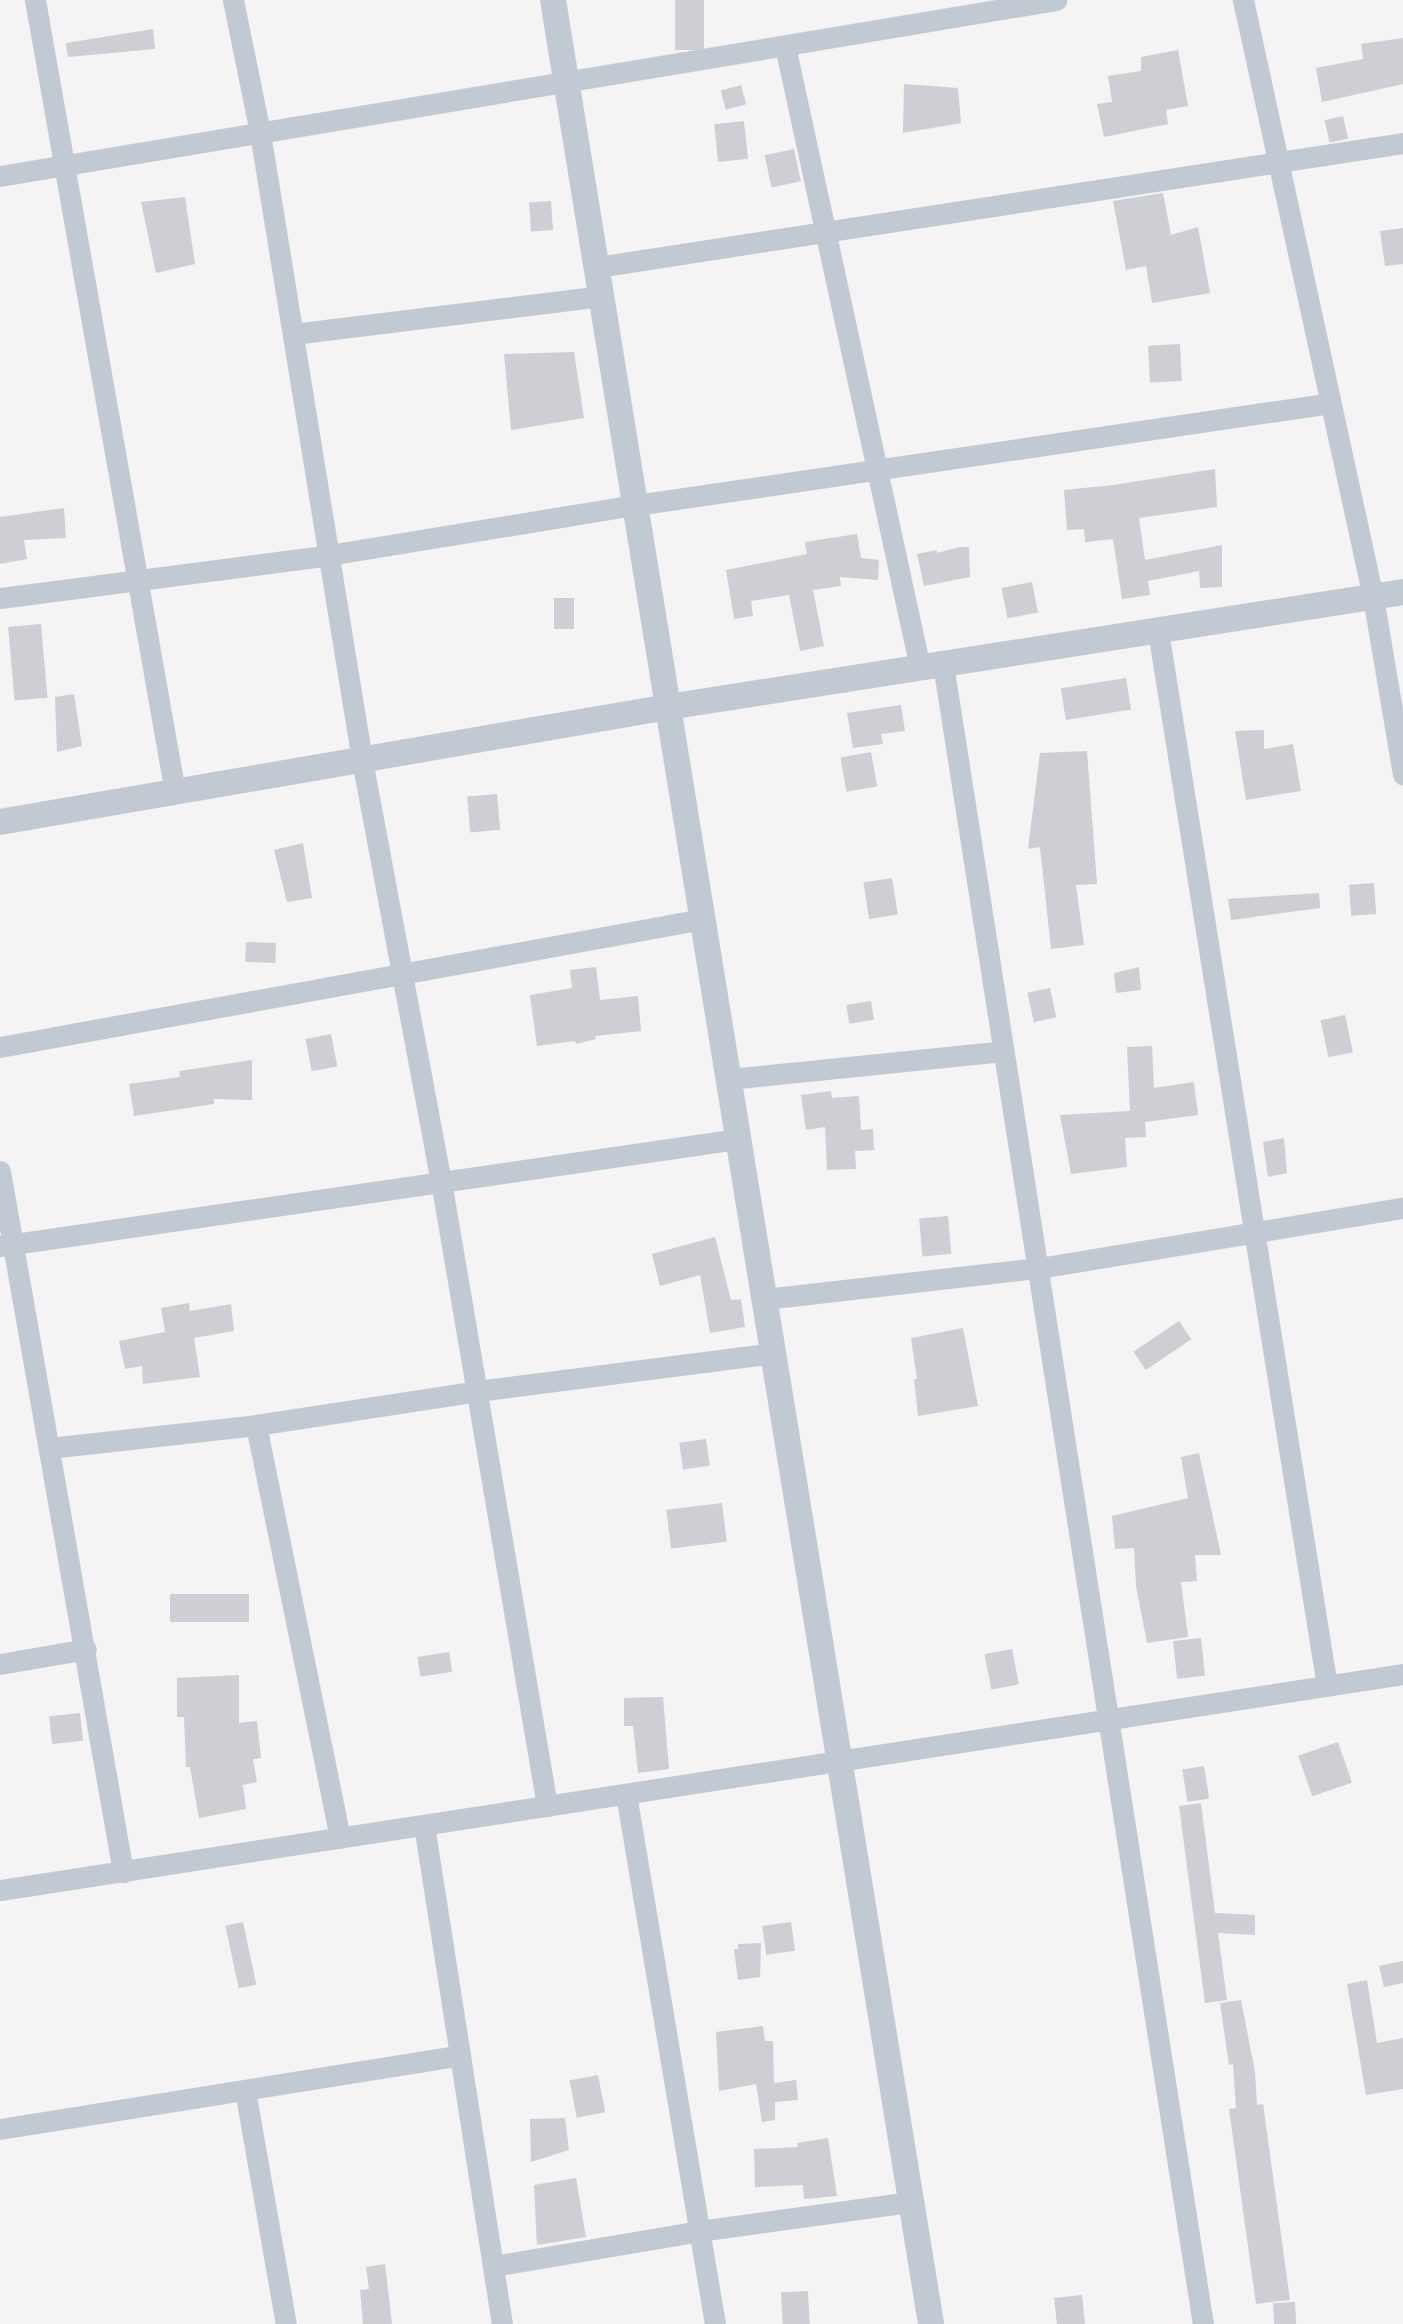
<!DOCTYPE html>
<style>
body{margin:0}
#map{position:relative;width:1403px;height:2324px;overflow:hidden;background:#f5f3f3;font-family:"Fira Sans",sans-serif}
div>[style]{position:absolute}
.building>*{inset:0;background:#cdcfd5;transform-origin:0 0}
.minor>*{height:21px;margin:-10.5px;padding:0 10.5px;transform-origin:10.5px;border-radius:10.5px;background:#c1cad2}
.tertiary>*{height:26px;margin:-13px;padding:0 13px;transform-origin:13px;border-radius:13px;background:#c1cad2}
span{translate:-50% -50%;white-space:nowrap;text-align:center;line-height:1.15;-webkit-text-stroke:5px #fff;paint-order:stroke}
</style>
<div id="map">
<div class="building">
<i style="left:675px;top:0;width:29px;height:50px"></i>
<i style="clip-path:polygon(153px 29px,155px 49px,68px 57px,66px 43px)"></i>
<i style="clip-path:polygon(1403px 38px,1403px 84px,1322px 102px,1316px 68px,1363px 59px,1361px 44px)"></i>
<i style="clip-path:polygon(1178px 50px,1188px 106px,1166px 110px,1168px 124px,1104px 137px,1097px 104px,1112px 102px,1108px 76px,1141px 71px,1141px 57px)"></i>
<i style="clip-path:polygon(904px 84px,958px 88px,961px 123px,903px 133px)"></i>
<i style="left:741px;top:85px;width:20px;height:21px;rotate:75deg"></i>
<i style="left:1343px;top:116px;width:23px;height:19px;rotate:77deg"></i>
<i style="left:744px;top:121px;width:38px;height:30px;rotate:84deg"></i>
<i style="left:794px;top:149px;width:33px;height:30px;rotate:78deg"></i>
<i style="clip-path:polygon(1163px 193px,1171px 235px,1198px 227px,1210px 293px,1152px 303px,1146px 266px,1126px 270px,1113px 201px)"></i>
<i style="clip-path:polygon(185px 197px,195px 264px,156px 273px,141px 202px)"></i>
<i style="left:551px;top:201px;width:29px;height:22px;rotate:86deg"></i>
<i style="clip-path:polygon(1403px 228px,1403px 264px,1385px 266px,1380px 231px)"></i>
<i style="left:1180px;top:344px;width:37px;height:32px;rotate:87deg"></i>
<i style="clip-path:polygon(574px 352px,584px 418px,511px 430px,504px 354px)"></i>
<i style="clip-path:polygon(1215px 469px,1217px 507px,1139px 518px,1145px 560px,1222px 545px,1222px 587px,1200px 588px,1199px 571px,1148px 581px,1150px 595px,1122px 599px,1113px 539px,1085px 542px,1084px 529px,1067px 530px,1064px 490px,1113px 485px)"></i>
<i style="clip-path:polygon(64px 508px,66px 538px,24px 540px,27px 559px,0 564px,0 517px)"></i>
<i style="clip-path:polygon(857px 534px,861px 558px,879px 560px,878px 580px,840px 577px,841px 586px,813px 590px,824px 646px,800px 651px,789px 595px,751px 601px,753px 616px,734px 619px,726px 570px,807px 554px,805px 542px)"></i>
<i style="clip-path:polygon(960px 547px,969px 547px,970px 577px,924px 586px,917px 554px,937px 550px,937px 553px)"></i>
<i style="left:1032px;top:582px;width:31px;height:31px;rotate:79deg"></i>
<i style="left:554px;top:598px;width:20px;height:31px"></i>
<i style="left:41px;top:624px;width:74px;height:33px;rotate:85deg"></i>
<i style="left:1126px;top:678px;width:32px;height:66px;rotate:81deg"></i>
<i style="clip-path:polygon(74px 694px,82px 746px,57px 752px,55px 697px)"></i>
<i style="clip-path:polygon(901px 705px,905px 731px,881px 734px,883px 744px,853px 748px,847px 713px)"></i>
<i style="clip-path:polygon(1264px 730px,1264px 749px,1293px 744px,1301px 791px,1246px 800px,1235px 731px)"></i>
<i style="clip-path:polygon(1087px 751px,1097px 884px,1076px 885px,1084px 945px,1051px 949px,1040px 847px,1028px 849px,1040px 753px)"></i>
<i style="left:871px;top:752px;width:35px;height:31px;rotate:80deg"></i>
<i style="left:497px;top:794px;width:36px;height:30px;rotate:85deg"></i>
<i style="clip-path:polygon(303px 843px,312px 898px,287px 902px,274px 850px)"></i>
<i style="left:892px;top:878px;width:37px;height:29px;rotate:81deg"></i>
<i style="left:1374px;top:883px;width:31px;height:25px;rotate:86deg"></i>
<i style="clip-path:polygon(1319px 893px,1320px 908px,1231px 920px,1228px 899px)"></i>
<i style="left:246px;top:942px;width:30px;height:20px;rotate:2deg"></i>
<i style="clip-path:polygon(596px 967px,600px 1000px,638px 996px,641px 1031px,595px 1036px,596px 1039px,576px 1044px,575px 1041px,537px 1046px,530px 995px,572px 988px,570px 970px)"></i>
<i style="clip-path:polygon(1139px 967px,1141px 990px,1116px 993px,1114px 973px)"></i>
<i style="left:1050px;top:988px;width:30px;height:23px;rotate:78deg"></i>
<i style="left:871px;top:1001px;width:19px;height:25px;rotate:81deg"></i>
<i style="left:1345px;top:1015px;width:38px;height:25px;rotate:78deg"></i>
<i style="left:331px;top:1034px;width:33px;height:26px;rotate:79deg"></i>
<i style="clip-path:polygon(1152px 1046px,1154px 1088px,1194px 1082px,1198px 1115px,1145px 1122px,1146px 1137px,1125px 1138px,1127px 1167px,1071px 1174px,1060px 1115px,1130px 1111px,1127px 1047px)"></i>
<i style="clip-path:polygon(252px 1060px,252px 1100px,214px 1099px,214px 1104px,134px 1116px,129px 1084px,180px 1077px,179px 1071px)"></i>
<i style="clip-path:polygon(831px 1091px,832px 1098px,859px 1096px,861px 1130px,873px 1129px,874px 1150px,855px 1151px,856px 1169px,827px 1170px,825px 1127px,806px 1130px,801px 1095px)"></i>
<i style="clip-path:polygon(1284px 1138px,1287px 1173px,1268px 1177px,1263px 1142px)"></i>
<i style="left:948px;top:1216px;width:38px;height:29px;rotate:85deg"></i>
<i style="clip-path:polygon(715px 1237px,731px 1300px,741px 1299px,745px 1327px,710px 1333px,700px 1275px,660px 1286px,652px 1254px)"></i>
<i style="clip-path:polygon(189px 1303px,190px 1311px,231px 1304px,234px 1331px,194px 1338px,200px 1377px,143px 1384px,142px 1366px,125px 1369px,119px 1341px,165px 1332px,161px 1308px)"></i>
<i style="left:1179px;top:1321px;width:22px;height:55px;rotate:56deg"></i>
<i style="clip-path:polygon(963px 1328px,978px 1406px,918px 1416px,914px 1379px,917px 1379px,911px 1338px)"></i>
<i style="left:706px;top:1439px;width:27px;height:27px;rotate:82deg"></i>
<i style="clip-path:polygon(1199px 1453px,1221px 1555px,1195px 1555px,1197px 1581px,1181px 1582px,1188px 1637px,1147px 1643px,1136px 1586px,1134px 1548px,1115px 1549px,1112px 1516px,1188px 1498px,1181px 1457px)"></i>
<i style="left:722px;top:1503px;width:39px;height:56px;rotate:83deg"></i>
<i style="left:249px;top:1594px;width:28px;height:79px;rotate:90deg"></i>
<i style="left:1201px;top:1638px;width:38px;height:28px;rotate:84deg"></i>
<i style="left:1012px;top:1649px;width:36px;height:28px;rotate:79deg"></i>
<i style="left:449px;top:1652px;width:20px;height:32px;rotate:81deg"></i>
<i style="clip-path:polygon(239px 1675px,239px 1723px,257px 1721px,261px 1758px,253px 1759px,257px 1782px,243px 1785px,246px 1809px,199px 1818px,190px 1767px,186px 1767px,184px 1717px,177px 1717px,177px 1678px)"></i>
<i style="clip-path:polygon(663px 1697px,669px 1769px,638px 1773px,633px 1726px,624px 1726px,624px 1698px)"></i>
<i style="left:80px;top:1713px;width:28px;height:31px;rotate:84deg"></i>
<i style="left:1338px;top:1742px;width:43px;height:42px;rotate:71deg"></i>
<i style="left:1204px;top:1766px;width:33px;height:22px;rotate:81deg"></i>
<i style="clip-path:polygon(1201px 1803px,1215px 1913px,1255px 1915px,1255px 1935px,1218px 1933px,1227px 2000px,1205px 2003px,1179px 1806px)"></i>
<i style="left:243px;top:1922px;width:64px;height:18px;rotate:78deg"></i>
<i style="left:791px;top:1922px;width:29px;height:29px;rotate:82deg"></i>
<i style="clip-path:polygon(761px 1943px,760px 1977px,738px 1980px,734px 1949px,738px 1949px,738px 1944px)"></i>
<i style="clip-path:polygon(1403px 1961px,1403px 1983px,1384px 1987px,1379px 1966px)"></i>
<i style="clip-path:polygon(1367px 1980px,1377px 2043px,1403px 2038px,1403px 2089px,1366px 2095px,1347px 1984px)"></i>
<i style="clip-path:polygon(1241px 2000px,1255px 2072px,1257px 2105px,1263px 2104px,1290px 2300px,1256px 2304px,1229px 2109px,1236px 2108px,1233px 2064px,1229px 2065px,1220px 2003px)"></i>
<i style="clip-path:polygon(763px 2026px,765px 2041px,773px 2041px,774px 2083px,796px 2080px,798px 2100px,775px 2102px,775px 2120px,762px 2122px,756px 2084px,719px 2091px,716px 2032px)"></i>
<i style="left:598px;top:2075px;width:38px;height:29px;rotate:79deg"></i>
<i style="clip-path:polygon(565px 2118px,569px 2150px,531px 2162px,530px 2119px)"></i>
<i style="clip-path:polygon(828px 2138px,837px 2196px,804px 2199px,803px 2185px,755px 2187px,754px 2149px,798px 2147px,797px 2143px)"></i>
<i style="clip-path:polygon(576px 2178px,586px 2237px,537px 2245px,534px 2185px)"></i>
<i style="clip-path:polygon(385px 2264px,392px 2324px,363px 2324px,360px 2290px,369px 2289px,366px 2267px)"></i>
<i style="left:808px;top:2291px;width:33px;height:27px;rotate:87deg"></i>
<i style="left:1082px;top:2295px;width:29px;height:28px;rotate:84deg"></i>
<i style="left:1295px;top:2302px;width:22px;height:22px;rotate:87deg"></i>
</div>
<div class="minor">
<i style="left:35px;top:0;width:804px;rotate:79.98deg"></i>
<i style="left:233px;top:0;width:136px;rotate:78.5deg"></i>
<i style="left:260px;top:133px;width:635px;rotate:80.76deg"></i>
<i style="left:362px;top:760px;width:428px;rotate:79.4deg"></i>
<i style="left:441px;top:1181px;width:634px;rotate:80.37deg"></i>
<i style="left:1243px;top:0;width:611px;rotate:77.72deg"></i>
<i style="left:1373px;top:597px;width:180px;rotate:80.4deg"></i>
<i style="left:785px;top:46px;width:636px;rotate:77.75deg"></i>
<i style="left:0;top:176px;width:1071px;rotate:-9.46deg"></i>
<i style="left:597px;top:267px;width:815px;rotate:-8.75deg"></i>
<i style="left:293px;top:334px;width:310px;rotate:-7deg"></i>
<i style="left:0;top:598px;width:332px;rotate:-7.4deg"></i>
<i style="left:329px;top:555px;width:311px;rotate:-9.3deg"></i>
<i style="left:636px;top:505px;width:702px;rotate:-8.35deg"></i>
<i style="left:1158px;top:631px;width:1068px;rotate:80.9deg"></i>
<i style="left:943px;top:664px;width:1680px;rotate:81.1deg"></i>
<i style="left:0;top:1047px;width:715px;rotate:-10.32deg"></i>
<i style="left:729px;top:1079px;width:276px;rotate:-5.8deg"></i>
<i style="left:0;top:1171px;width:712px;rotate:80.05deg"></i>
<i style="left:0;top:1246px;width:746px;rotate:-8.25deg"></i>
<i style="left:765px;top:1299px;width:276px;rotate:-6.5deg"></i>
<i style="left:1039px;top:1268px;width:369px;rotate:-9.4deg"></i>
<i style="left:256px;top:1425px;width:421px;rotate:78.5deg"></i>
<i style="left:49px;top:1448px;width:208px;rotate:-6.3deg"></i>
<i style="left:256px;top:1425px;width:224px;rotate:-8.7deg"></i>
<i style="left:477px;top:1391px;width:298px;rotate:-7.3deg"></i>
<i style="left:0;top:1664px;width:87px;rotate:-9.9deg"></i>
<i style="left:626px;top:1794px;width:537px;rotate:80.47deg"></i>
<i style="left:424px;top:1825px;width:505px;rotate:81.12deg"></i>
<i style="left:0;top:1890px;width:1420px;rotate:-8.75deg"></i>
<i style="left:245px;top:2090px;width:238px;rotate:80.1deg"></i>
<i style="left:0;top:2129px;width:466px;rotate:-9.1deg"></i>
<i style="left:493px;top:2266px;width:209px;rotate:-9.6deg"></i>
<i style="left:699px;top:2231px;width:214px;rotate:-7.8deg"></i>
</div>
<div class="tertiary">
<i style="left:553px;top:0;width:2355px;rotate:80.76deg"></i>
<i style="left:0;top:822px;width:678px;rotate:-9.77deg"></i>
<i style="left:668px;top:707px;width:744px;rotate:-8.89deg"></i>
</div>
</div>
